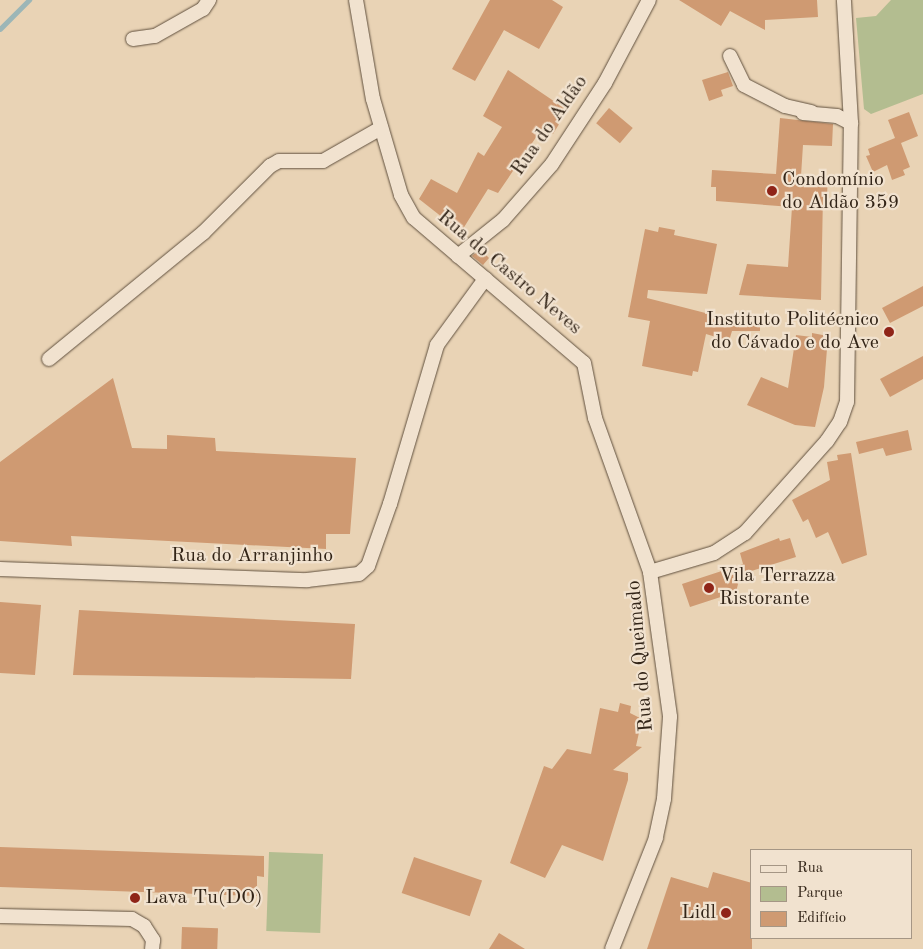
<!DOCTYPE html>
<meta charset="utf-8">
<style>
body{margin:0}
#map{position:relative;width:923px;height:949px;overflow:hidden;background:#e9d3b5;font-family:"Old Standard TT",serif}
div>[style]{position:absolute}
.green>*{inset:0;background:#b3bd90;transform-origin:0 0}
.stream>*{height:4.5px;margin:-2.25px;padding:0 2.25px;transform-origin:2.25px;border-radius:2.25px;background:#9cb6b7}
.building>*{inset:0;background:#cf9a72;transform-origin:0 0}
.roads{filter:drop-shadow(0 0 1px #60503e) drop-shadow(0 0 1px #60503e)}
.street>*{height:14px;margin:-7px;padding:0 7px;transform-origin:7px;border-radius:7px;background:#f1e2cf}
.dots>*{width:14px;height:14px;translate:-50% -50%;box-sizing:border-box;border:2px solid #f1e2cf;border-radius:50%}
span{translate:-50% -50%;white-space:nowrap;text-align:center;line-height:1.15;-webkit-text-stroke:4.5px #f1e2cf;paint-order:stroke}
.street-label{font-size:20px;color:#322417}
.poi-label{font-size:20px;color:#322417}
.left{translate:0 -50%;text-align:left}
.right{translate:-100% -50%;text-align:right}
.legend{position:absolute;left:750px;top:849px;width:162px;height:90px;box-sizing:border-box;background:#f1e2cf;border:1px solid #a59685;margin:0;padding:6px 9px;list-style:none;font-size:15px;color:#322417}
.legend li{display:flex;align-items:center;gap:10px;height:25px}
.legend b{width:25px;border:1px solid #a59685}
</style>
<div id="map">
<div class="green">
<i style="clip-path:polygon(891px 0,923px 0,923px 94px,871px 114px,864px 109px,856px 18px,876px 16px)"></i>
<i style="left:323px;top:854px;width:79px;height:54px;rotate:92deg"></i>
</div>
<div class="stream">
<i style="left:0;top:29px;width:41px;rotate:-45deg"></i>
</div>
<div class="building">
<i style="clip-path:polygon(490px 0,552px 0,563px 7px,539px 49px,504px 30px,475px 81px,452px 69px)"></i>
<i style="clip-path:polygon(679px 0,817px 0,818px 17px,765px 20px,765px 30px,730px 11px,721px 26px)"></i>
<i style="clip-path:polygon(508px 70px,564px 108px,557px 118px,561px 121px,553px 134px,543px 127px,498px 193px,488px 189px,461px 232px,419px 199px,431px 179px,457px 193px,478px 152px,484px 156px,502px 127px,483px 116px)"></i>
<i style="clip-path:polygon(728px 72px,733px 86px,721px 90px,723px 96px,709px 101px,702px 80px)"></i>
<i style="left:609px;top:108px;width:31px;height:20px;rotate:40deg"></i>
<i style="clip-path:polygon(909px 112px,918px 136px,901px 143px,910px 167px,903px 170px,905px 175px,892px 180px,887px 165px,873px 172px,866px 156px,870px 155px,868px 149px,895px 138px,888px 120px)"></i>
<i style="clip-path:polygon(780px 118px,833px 124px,832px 146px,803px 145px,801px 176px,828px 177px,827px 195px,823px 195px,821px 300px,739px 295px,747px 264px,788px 267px,792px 207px,716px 201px,716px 187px,711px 187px,712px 170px,776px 174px)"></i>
<i style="clip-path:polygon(659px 227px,675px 230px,674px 235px,717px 244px,707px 294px,648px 290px,647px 298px,760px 327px,760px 331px,732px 331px,729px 341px,706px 334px,698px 372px,693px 371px,692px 376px,642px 366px,650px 321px,628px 317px,645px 229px,658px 232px)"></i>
<i style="clip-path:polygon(480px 249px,489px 258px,483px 265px,472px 256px)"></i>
<i style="clip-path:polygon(923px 286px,923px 306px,890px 323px,882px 308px)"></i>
<i style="clip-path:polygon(812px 333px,828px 336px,824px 387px,815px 427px,795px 425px,747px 405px,761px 377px,788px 388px,796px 335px,812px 337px)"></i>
<i style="clip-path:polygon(923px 356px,923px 379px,890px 397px,880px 379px)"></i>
<i style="clip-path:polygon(113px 378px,132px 448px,167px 449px,167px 435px,215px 438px,216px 451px,356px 458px,350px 534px,326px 534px,326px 549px,71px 536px,72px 546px,0 541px,0 462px)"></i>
<i style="clip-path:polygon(908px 430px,912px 450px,886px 456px,883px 448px,859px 454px,856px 442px)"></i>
<i style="clip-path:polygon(851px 453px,867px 555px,842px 564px,828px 532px,816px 538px,808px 519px,803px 522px,792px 500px,830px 480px,827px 462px,838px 460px,837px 455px)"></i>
<i style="clip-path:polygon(779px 538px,780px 541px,790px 538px,796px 557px,745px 573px,743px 564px,736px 592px,690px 607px,682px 584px,743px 564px,740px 553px)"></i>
<i style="clip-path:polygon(0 602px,41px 605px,35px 675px,0 673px)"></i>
<i style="clip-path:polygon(79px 610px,355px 624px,351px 679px,73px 675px)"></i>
<i style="clip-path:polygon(620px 703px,631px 706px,630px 713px,642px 719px,636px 746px,642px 747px,613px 770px,628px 773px,628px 780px,603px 861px,562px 845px,545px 878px,510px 863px,544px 766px,552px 769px,567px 749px,591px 754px,600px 708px,618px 712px)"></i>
<i style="clip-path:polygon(0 847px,264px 856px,264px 877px,257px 876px,257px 896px,0 887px)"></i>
<i style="left:414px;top:857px;width:72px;height:38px;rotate:19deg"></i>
<i style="clip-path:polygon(713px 872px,752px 883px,752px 949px,647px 949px,671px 877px,708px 888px)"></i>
<i style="left:182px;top:927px;width:36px;height:22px;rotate:2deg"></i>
<i style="clip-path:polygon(499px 933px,525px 949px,489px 949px)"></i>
</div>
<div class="roads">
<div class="street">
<i style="left:356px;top:0;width:100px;rotate:80.3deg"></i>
<i style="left:373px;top:99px;width:100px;rotate:73.7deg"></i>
<i style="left:401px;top:195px;width:26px;rotate:61deg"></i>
<i style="left:414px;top:218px;width:223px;rotate:40.5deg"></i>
<i style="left:584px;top:363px;width:56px;rotate:78.7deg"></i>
<i style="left:595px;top:418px;width:164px;rotate:70.3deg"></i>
<i style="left:650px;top:572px;width:146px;rotate:82.1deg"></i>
<i style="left:670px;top:717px;width:82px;rotate:94.2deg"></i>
<i style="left:664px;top:799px;width:40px;rotate:102deg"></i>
<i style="left:656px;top:838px;width:119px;rotate:111.6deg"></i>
<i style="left:133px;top:39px;width:22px;rotate:-8deg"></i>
<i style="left:155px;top:36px;width:55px;rotate:-29.4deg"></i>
<i style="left:203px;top:9px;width:11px;rotate:-56deg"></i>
<i style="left:730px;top:56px;width:32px;rotate:64deg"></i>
<i style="left:744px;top:85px;width:46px;rotate:27.1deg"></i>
<i style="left:785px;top:106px;width:27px;rotate:13deg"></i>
<i style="left:803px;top:113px;width:34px;rotate:5deg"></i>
<i style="left:837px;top:116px;width:16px;rotate:27deg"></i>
<i style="left:458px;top:256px;width:58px;rotate:-38.7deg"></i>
<i style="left:503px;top:220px;width:74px;rotate:-48.8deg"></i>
<i style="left:552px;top:164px;width:97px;rotate:-56.8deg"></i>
<i style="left:605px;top:83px;width:94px;rotate:-62.1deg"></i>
<i style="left:49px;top:359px;width:199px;rotate:-39.3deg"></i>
<i style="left:203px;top:233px;width:95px;rotate:-45deg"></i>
<i style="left:270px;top:166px;width:10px;rotate:-29deg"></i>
<i style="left:279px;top:161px;width:44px"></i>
<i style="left:323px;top:161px;width:67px;rotate:-29.6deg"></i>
<i style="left:0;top:569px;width:307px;rotate:2.1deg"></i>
<i style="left:307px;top:580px;width:52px;rotate:-6.6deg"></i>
<i style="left:359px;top:574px;width:12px;rotate:-42deg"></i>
<i style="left:368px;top:566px;width:66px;rotate:-70.5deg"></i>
<i style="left:390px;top:504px;width:166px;rotate:-73.5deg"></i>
<i style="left:437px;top:345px;width:82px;rotate:-54deg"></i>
<i style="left:650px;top:572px;width:67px;rotate:-16.5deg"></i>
<i style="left:714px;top:553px;width:37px;rotate:-33deg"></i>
<i style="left:745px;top:533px;width:123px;rotate:-48.3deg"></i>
<i style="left:827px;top:441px;width:23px;rotate:-56deg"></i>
<i style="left:840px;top:422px;width:21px;rotate:-71deg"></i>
<i style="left:847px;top:402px;width:279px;rotate:-89.2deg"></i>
<i style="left:851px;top:123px;width:123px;rotate:-93.3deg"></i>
<i style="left:0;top:916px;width:132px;rotate:1.3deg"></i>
<i style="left:132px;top:919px;width:14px;rotate:30deg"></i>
<i style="left:144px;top:926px;width:17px;rotate:57deg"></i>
<i style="left:153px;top:940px;width:9px;rotate:96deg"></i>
</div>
</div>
<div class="dots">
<i style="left:772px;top:191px;background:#8f2418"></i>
<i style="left:889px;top:332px;background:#8f2418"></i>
<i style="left:709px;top:588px;background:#8f2418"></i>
<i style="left:135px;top:898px;background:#8f2418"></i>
<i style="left:726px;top:913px;background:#8f2418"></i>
</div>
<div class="street-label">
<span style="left:550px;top:126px;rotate:-55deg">Rua do Aldão</span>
<span style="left:509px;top:273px;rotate:40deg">Rua do Castro Neves</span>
<span style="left:252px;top:556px">Rua do Arranjinho</span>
<span style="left:641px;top:656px;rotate:-95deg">Rua do Queimado</span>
</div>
<div class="poi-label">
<span class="left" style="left:782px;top:192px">Condomínio<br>do Aldão 359</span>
<span class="right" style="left:879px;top:332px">Instituto Politécnico<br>do Cávado e do Ave</span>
<span class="left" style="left:719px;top:588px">Vila Terrazza<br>Ristorante</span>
<span class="left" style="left:145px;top:898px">Lava Tu(DO)</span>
<span class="right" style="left:716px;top:913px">Lidl</span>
</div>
<ul class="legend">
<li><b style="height:6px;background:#f1e2cf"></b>Rua</li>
<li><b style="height:14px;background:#b3bd90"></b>Parque</li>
<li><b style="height:14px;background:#cf9a72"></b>Edifício</li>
</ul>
</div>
